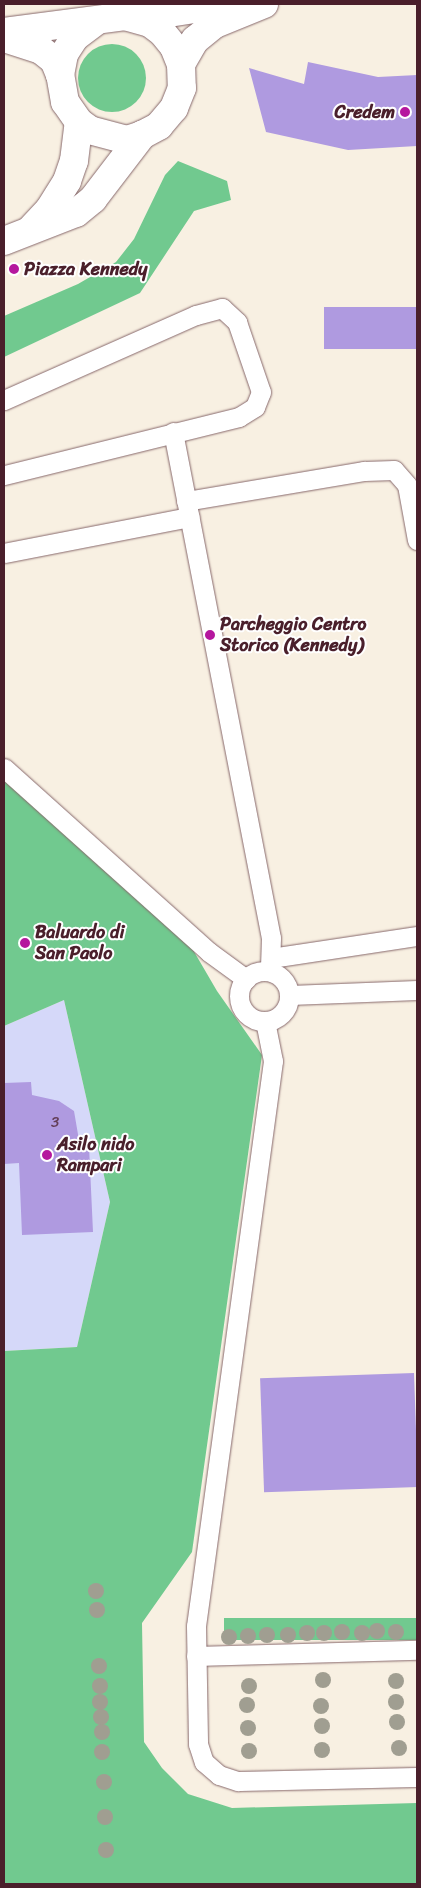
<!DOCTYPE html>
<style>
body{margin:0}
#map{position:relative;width:421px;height:1888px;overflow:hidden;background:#f8f0e2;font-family:Sriracha,sans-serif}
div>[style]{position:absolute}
.built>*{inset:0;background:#d5d8f9}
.green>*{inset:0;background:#71c98f;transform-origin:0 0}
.round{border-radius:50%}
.building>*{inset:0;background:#af9ae0;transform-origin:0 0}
.roads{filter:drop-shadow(0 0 1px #87686b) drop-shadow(0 0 1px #87686b)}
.lane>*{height:19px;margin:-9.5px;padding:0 9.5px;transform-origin:9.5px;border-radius:9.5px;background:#fff}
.lane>.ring{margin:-9.5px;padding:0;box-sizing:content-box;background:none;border:19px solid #fff;border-radius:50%}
.street>*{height:28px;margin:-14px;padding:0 14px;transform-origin:14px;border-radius:14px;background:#fff}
.trees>*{width:16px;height:16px;margin:-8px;border-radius:50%;background:#a09e91}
.dots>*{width:14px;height:14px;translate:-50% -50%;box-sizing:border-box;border:2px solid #fff;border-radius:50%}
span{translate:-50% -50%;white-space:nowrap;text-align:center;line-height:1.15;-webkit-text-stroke:4px #fff;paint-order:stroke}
.number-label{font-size:15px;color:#633e58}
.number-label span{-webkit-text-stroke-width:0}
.poi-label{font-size:18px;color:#4a1f2b;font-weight:700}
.right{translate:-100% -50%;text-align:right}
.left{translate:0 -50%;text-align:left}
.frame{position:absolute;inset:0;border:5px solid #4a1f2b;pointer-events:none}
</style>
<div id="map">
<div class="built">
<i style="clip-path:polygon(64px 1000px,110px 1202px,77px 1347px,4px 1351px,4px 1026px)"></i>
</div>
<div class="green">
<i class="round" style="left:78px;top:44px;width:68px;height:68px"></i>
<i style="clip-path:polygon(178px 161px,227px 181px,231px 200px,194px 211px,140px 293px,4px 357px,4px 316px,78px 284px,116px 262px,134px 239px,165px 175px)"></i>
<i style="clip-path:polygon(4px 780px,189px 943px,217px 991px,262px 1055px,192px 1552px,142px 1623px,144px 1742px,162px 1768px,188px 1794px,232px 1808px,417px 1803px,417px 1884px,4px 1884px,4px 1351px,77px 1347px,110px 1202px,64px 1000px,4px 1026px)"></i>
<i style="left:417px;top:1618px;width:22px;height:193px;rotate:90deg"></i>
</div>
<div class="building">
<i style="clip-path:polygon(308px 62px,378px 77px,417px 75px,417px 146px,348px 150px,266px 132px,249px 68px,304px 84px)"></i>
<i style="left:417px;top:307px;width:42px;height:93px;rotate:90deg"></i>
<i style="clip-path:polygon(31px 1082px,32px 1095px,59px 1101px,74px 1111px,80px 1146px,89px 1146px,93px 1232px,22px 1235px,19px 1163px,4px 1164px,4px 1083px)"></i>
<i style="left:414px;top:1373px;width:114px;height:154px;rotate:88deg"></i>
</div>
<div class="roads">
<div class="lane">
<i style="left:4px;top:400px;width:210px;rotate:-23.9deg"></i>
<i style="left:196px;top:315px;width:27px;rotate:-15deg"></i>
<i style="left:222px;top:308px;width:21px;rotate:43deg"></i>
<i style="left:237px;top:322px;width:74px;rotate:71.1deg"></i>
<i style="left:261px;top:392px;width:16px;rotate:112deg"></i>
<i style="left:255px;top:407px;width:19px;rotate:148deg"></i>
<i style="left:239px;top:417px;width:242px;rotate:166.1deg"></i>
<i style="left:173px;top:432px;width:515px;rotate:79.04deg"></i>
<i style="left:271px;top:938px;width:33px;rotate:92deg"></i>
<i style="left:186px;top:501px;width:181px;rotate:-9.6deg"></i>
<i style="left:364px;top:471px;width:30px;rotate:-2deg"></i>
<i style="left:394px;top:470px;width:20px;rotate:49deg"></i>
<i style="left:407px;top:485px;width:56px;rotate:79.7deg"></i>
<i style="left:4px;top:553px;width:189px;rotate:-11deg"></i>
<i style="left:4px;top:768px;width:275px;rotate:41.9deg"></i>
<i style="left:209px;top:952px;width:46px;rotate:36.1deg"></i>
<i style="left:271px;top:958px;width:148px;rotate:-8.6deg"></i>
<i class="ring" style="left:239px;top:971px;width:31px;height:31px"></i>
<i style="left:290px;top:995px;width:127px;rotate:-2.3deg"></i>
<i style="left:265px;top:1021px;width:41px;rotate:78.7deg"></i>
<i style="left:273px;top:1061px;width:570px;rotate:97.76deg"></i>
<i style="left:196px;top:1626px;width:118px;rotate:89deg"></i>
<i style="left:198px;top:1744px;width:19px;rotate:72deg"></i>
<i style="left:204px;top:1762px;width:20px;rotate:41deg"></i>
<i style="left:219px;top:1775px;width:20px;rotate:18deg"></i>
<i style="left:238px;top:1781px;width:179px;rotate:-1.3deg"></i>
<i style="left:196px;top:1656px;width:221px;rotate:-1.6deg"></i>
</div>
<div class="street">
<i style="left:137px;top:18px;width:89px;rotate:-9deg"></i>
<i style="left:4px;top:32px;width:122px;rotate:-7.5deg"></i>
<i style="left:125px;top:16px;width:26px;rotate:16deg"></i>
<i style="left:150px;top:23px;width:15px;rotate:37deg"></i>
<i style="left:162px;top:32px;width:19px;rotate:51deg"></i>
<i style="left:174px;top:47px;width:18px;rotate:68deg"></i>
<i style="left:181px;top:64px;width:24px;rotate:88deg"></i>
<i style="left:182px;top:88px;width:22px;rotate:112deg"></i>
<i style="left:174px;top:108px;width:23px;rotate:130deg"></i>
<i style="left:159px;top:126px;width:19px;rotate:152deg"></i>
<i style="left:142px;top:135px;width:16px;rotate:162deg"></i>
<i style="left:127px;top:140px;width:38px;rotate:-165deg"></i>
<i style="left:90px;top:130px;width:14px;rotate:-144deg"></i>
<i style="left:79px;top:122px;width:24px;rotate:-125deg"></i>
<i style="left:65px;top:102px;width:27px;rotate:-100deg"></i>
<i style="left:60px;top:75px;width:21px;rotate:-79deg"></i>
<i style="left:64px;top:54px;width:20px;rotate:-57deg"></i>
<i style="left:75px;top:37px;width:25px;rotate:-37deg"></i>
<i style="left:4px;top:38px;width:39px;rotate:18deg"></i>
<i style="left:41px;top:50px;width:16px;rotate:38deg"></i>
<i style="left:54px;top:60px;width:16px;rotate:68deg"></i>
<i style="left:181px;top:64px;width:28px;rotate:-60deg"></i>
<i style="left:195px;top:40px;width:26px;rotate:-39deg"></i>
<i style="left:215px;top:24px;width:53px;rotate:-22.2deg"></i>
<i style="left:31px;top:229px;width:26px;rotate:-47deg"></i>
<i style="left:49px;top:210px;width:34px;rotate:-58deg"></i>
<i style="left:67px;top:181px;width:21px;rotate:-71deg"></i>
<i style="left:74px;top:161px;width:39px;rotate:-83deg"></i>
<i style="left:4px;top:241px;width:77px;rotate:-21.3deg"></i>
<i style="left:76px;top:213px;width:22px;rotate:-39deg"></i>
<i style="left:93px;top:199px;width:81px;rotate:-52.6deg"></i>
</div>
</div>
<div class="trees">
<i style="left:96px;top:1591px"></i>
<i style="left:97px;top:1610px"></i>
<i style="left:377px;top:1631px"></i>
<i style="left:342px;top:1632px"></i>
<i style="left:396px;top:1632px"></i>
<i style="left:307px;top:1633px"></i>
<i style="left:324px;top:1633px"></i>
<i style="left:362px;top:1633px"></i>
<i style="left:267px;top:1635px"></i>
<i style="left:288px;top:1635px"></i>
<i style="left:248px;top:1636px"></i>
<i style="left:229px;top:1637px"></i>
<i style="left:99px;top:1666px"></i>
<i style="left:323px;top:1680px"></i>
<i style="left:396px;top:1681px"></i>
<i style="left:100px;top:1686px"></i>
<i style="left:249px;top:1686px"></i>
<i style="left:100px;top:1702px"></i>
<i style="left:396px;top:1702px"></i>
<i style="left:247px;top:1705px"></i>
<i style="left:321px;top:1706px"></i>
<i style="left:101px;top:1717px"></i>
<i style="left:397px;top:1722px"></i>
<i style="left:322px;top:1726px"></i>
<i style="left:248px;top:1728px"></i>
<i style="left:102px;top:1732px"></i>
<i style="left:399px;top:1748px"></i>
<i style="left:322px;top:1750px"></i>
<i style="left:249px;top:1751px"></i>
<i style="left:102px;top:1752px"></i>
<i style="left:104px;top:1782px"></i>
<i style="left:105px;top:1817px"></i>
<i style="left:106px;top:1850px"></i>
</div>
<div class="dots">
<i style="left:405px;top:112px;background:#b5179e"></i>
<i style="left:14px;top:269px;background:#b5179e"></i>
<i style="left:210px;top:635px;background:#b5179e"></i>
<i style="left:25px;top:943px;background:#b5179e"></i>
<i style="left:47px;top:1155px;background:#b5179e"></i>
</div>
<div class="number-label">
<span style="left:55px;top:1123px">3</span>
</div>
<div class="poi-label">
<span class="right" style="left:395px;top:112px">Credem</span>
<span class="left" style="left:24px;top:269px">Piazza Kennedy</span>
<span class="left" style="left:220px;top:635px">Parcheggio Centro<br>Storico (Kennedy)</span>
<span class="left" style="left:35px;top:943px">Baluardo di<br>San Paolo</span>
<span class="left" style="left:57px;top:1155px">Asilo nido<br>Rampari</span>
</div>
<div class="frame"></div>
</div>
